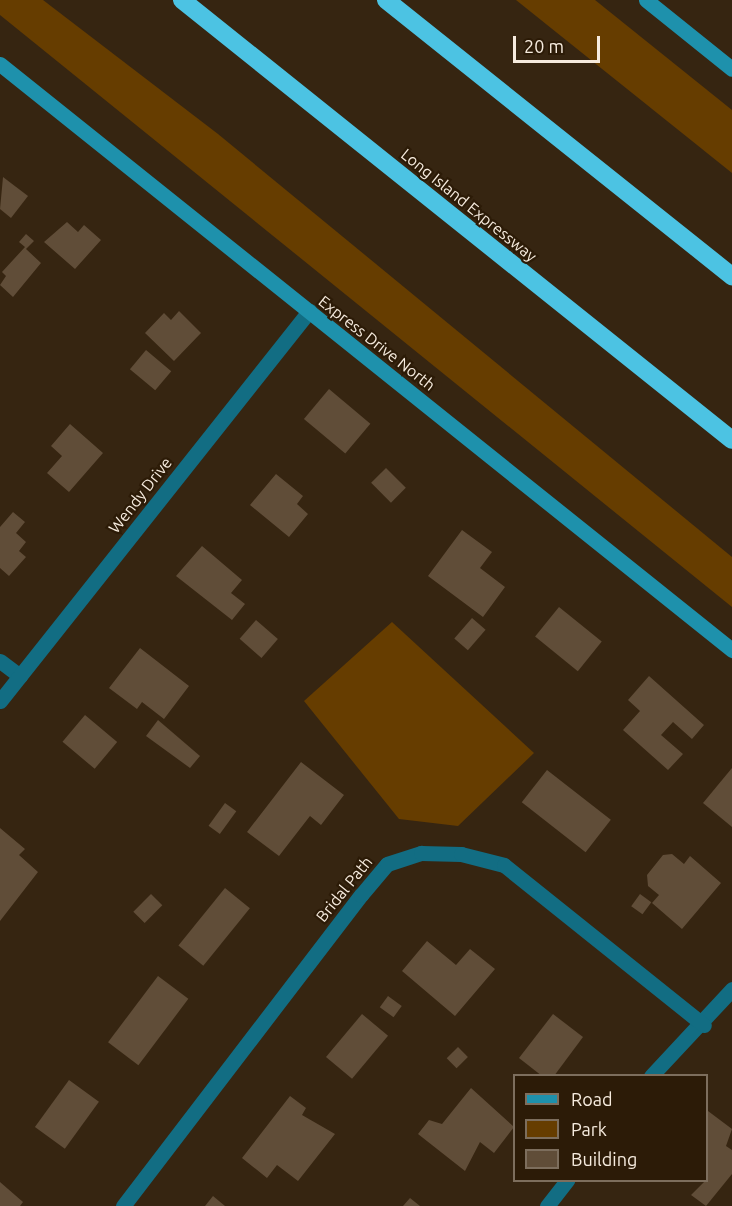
<!DOCTYPE html>
<style>
body{margin:0}
#map{position:relative;width:732px;height:1206px;overflow:hidden;background:#362511;font-family:Ubuntu,sans-serif}
div>[style]{position:absolute}
.green>*{inset:0;background:#663d00}
.building>*{inset:0;background:#604d38;transform-origin:0 0}
.minor>*{height:15px;margin:-7.5px;padding:0 7.5px;transform-origin:7.5px;border-radius:7.5px;background:#126d83}
.secondary>*{height:15px;margin:-7.5px;padding:0 7.5px;transform-origin:7.5px;border-radius:7.5px;background:#1e91ac}
.motorway>*{height:18px;margin:-9px;padding:0 9px;transform-origin:9px;border-radius:9px;background:#4cc3e3}
span{translate:-50% -50%;white-space:nowrap;text-align:center;line-height:1.15;-webkit-text-stroke:4.5px #2c1b07;paint-order:stroke}
.street-label{font-size:16px;color:#f6ebde}
.legend{position:absolute;left:513px;top:1074px;width:195px;height:108px;box-sizing:border-box;background:#2c1b07;border:2px solid #7d6e5d;margin:0;padding:8px 10px;list-style:none;font-size:18px;color:#f6ebde}
.legend li{display:flex;align-items:center;gap:12px;height:30px}
.legend b{width:30px;border:2px solid #7d6e5d}
.scale{position:absolute;left:513px;top:36px;width:87px;height:27px;box-sizing:border-box;border:3px solid #f6ebde;border-top:0;padding-left:8px;font-size:18px;line-height:21px;white-space:nowrap;color:#f6ebde;-webkit-text-stroke:4px #2c1b07;paint-order:stroke}
</style>
<div id="map">
<div class="green">
<i style="clip-path:polygon(0 0,43px 0,218px 134px,732px 557px,732px 607px,0 15px)"></i>
<i style="clip-path:polygon(516px 0,595px 0,732px 110px,732px 173px)"></i>
<i style="clip-path:polygon(392px 622px,534px 753px,458px 826px,399px 819px,304px 701px)"></i>
</div>
<div class="building">
<i style="clip-path:polygon(3px 177px,28px 196px,11px 218px,0 209px)"></i>
<i style="clip-path:polygon(67px 222px,78px 232px,84px 225px,101px 240px,75px 269px,44px 242px)"></i>
<i style="clip-path:polygon(26px 234px,34px 241px,26px 249px,41px 263px,13px 297px,0 285px,6px 276px,2px 272px,25px 247px,19px 242px)"></i>
<i style="clip-path:polygon(179px 311px,201px 333px,174px 361px,145px 333px,164px 313px,171px 320px)"></i>
<i style="left:146px;top:350px;width:33px;height:25px;rotate:40deg"></i>
<i style="left:329px;top:389px;width:54px;height:39px;rotate:40deg"></i>
<i style="clip-path:polygon(70px 424px,103px 453px,69px 492px,47px 473px,62px 456px,51px 446px)"></i>
<i style="left:386px;top:468px;width:28px;height:21px;rotate:45deg"></i>
<i style="clip-path:polygon(276px 474px,303px 496px,297px 504px,308px 514px,289px 537px,250px 505px)"></i>
<i style="clip-path:polygon(13px 512px,25px 522px,16px 533px,26px 542px,19px 551px,26px 557px,9px 576px,0 568px,0 527px)"></i>
<i style="clip-path:polygon(462px 530px,492px 552px,480px 568px,505px 587px,483px 617px,428px 576px)"></i>
<i style="clip-path:polygon(202px 546px,242px 580px,231px 593px,245px 604px,232px 620px,176px 576px)"></i>
<i style="left:559px;top:607px;width:55px;height:38px;rotate:39deg"></i>
<i style="left:472px;top:618px;width:18px;height:27px;rotate:41deg"></i>
<i style="left:256px;top:620px;width:29px;height:25px;rotate:41deg"></i>
<i style="clip-path:polygon(140px 648px,189px 686px,164px 719px,142px 702px,137px 709px,109px 688px)"></i>
<i style="clip-path:polygon(649px 676px,704px 725px,692px 739px,673px 722px,661px 735px,683px 754px,668px 770px,623px 730px,640px 711px,628px 700px)"></i>
<i style="left:85px;top:715px;width:42px;height:35px;rotate:40deg"></i>
<i style="clip-path:polygon(158px 720px,200px 756px,190px 768px,146px 736px)"></i>
<i style="clip-path:polygon(301px 762px,344px 795px,321px 825px,310px 816px,279px 856px,247px 832px)"></i>
<i style="clip-path:polygon(732px 768px,732px 827px,703px 803px)"></i>
<i style="left:547px;top:770px;width:81px;height:41px;rotate:38deg"></i>
<i style="left:225px;top:803px;width:14px;height:28px;rotate:36deg"></i>
<i style="clip-path:polygon(0 828px,25px 849px,19px 855px,38px 872px,0 921px)"></i>
<i style="clip-path:polygon(672px 854px,684px 864px,690px 856px,721px 883px,682px 929px,652px 903px,659px 895px,648px 886px,647px 875px,663px 855px)"></i>
<i style="left:225px;top:888px;width:32px;height:74px;rotate:39deg"></i>
<i style="left:151px;top:894px;width:16px;height:25px;rotate:45deg"></i>
<i style="left:640px;top:894px;width:14px;height:15px;rotate:36deg"></i>
<i style="clip-path:polygon(427px 941px,456px 965px,470px 949px,495px 969px,455px 1016px,402px 971px)"></i>
<i style="left:158px;top:976px;width:38px;height:83px;rotate:37deg"></i>
<i style="left:388px;top:996px;width:17px;height:14px;rotate:36deg"></i>
<i style="left:362px;top:1014px;width:34px;height:56px;rotate:40deg"></i>
<i style="clip-path:polygon(553px 1014px,583px 1037px,554px 1076px,542px 1076px,519px 1058px)"></i>
<i style="left:458px;top:1047px;width:14px;height:16px;rotate:45deg"></i>
<i style="left:69px;top:1080px;width:37px;height:58px;rotate:36deg"></i>
<i style="clip-path:polygon(471px 1088px,514px 1127px,494px 1153px,480px 1142px,465px 1171px,418px 1134px,429px 1120px,442px 1124px)"></i>
<i style="clip-path:polygon(290px 1096px,306px 1108px,302px 1115px,335px 1134px,298px 1181px,277px 1165px,267px 1178px,242px 1158px)"></i>
<i style="clip-path:polygon(708px 1111px,732px 1129px,726px 1146px,732px 1150px,732px 1174px,706px 1206px,691px 1195px,706px 1180px)"></i>
<i style="clip-path:polygon(0 1182px,23px 1202px,20px 1206px,0 1206px)"></i>
<i style="clip-path:polygon(213px 1196px,225px 1206px,205px 1206px)"></i>
<i style="clip-path:polygon(410px 1198px,420px 1206px,403px 1206px)"></i>
</div>
<div class="minor">
<i style="left:0;top:661px;width:25px;rotate:37deg"></i>
<i style="left:0;top:701px;width:498px;rotate:-51.6deg"></i>
<i style="left:651px;top:1076px;width:119px;rotate:-47deg"></i>
<i style="left:123px;top:1206px;width:392px;rotate:-52.6deg"></i>
<i style="left:361px;top:895px;width:40px;rotate:-50deg"></i>
<i style="left:387px;top:864px;width:36px;rotate:-18deg"></i>
<i style="left:421px;top:853px;width:40px;rotate:1.4deg"></i>
<i style="left:461px;top:854px;width:44px;rotate:14.3deg"></i>
<i style="left:504px;top:865px;width:256px;rotate:38.7deg"></i>
<i style="left:547px;top:1206px;width:33px;rotate:-52deg"></i>
</div>
<div class="secondary">
<i style="left:646px;top:0;width:110px;rotate:38.7deg"></i>
<i style="left:0;top:64px;width:938px;rotate:38.68deg"></i>
</div>
<div class="motorway">
<i style="left:182px;top:0;width:704px;rotate:38.66deg"></i>
<i style="left:386px;top:0;width:443px;rotate:38.6deg"></i>
</div>
<div class="street-label">
<span style="left:469px;top:205px;rotate:39deg">Long Island Expressway</span>
<span style="left:377px;top:343px;rotate:38deg">Express Drive North</span>
<span style="left:140px;top:495px;rotate:-52deg">Wendy Drive</span>
<span style="left:344px;top:889px;rotate:-51deg">Bridal Path</span>
</div>
<ul class="legend">
<li><b style="height:8px;background:#1e91ac"></b>Road</li>
<li><b style="height:16px;background:#663d00"></b>Park</li>
<li><b style="height:16px;background:#604d38"></b>Building</li>
</ul>
<div class="scale">20 m</div>
</div>
